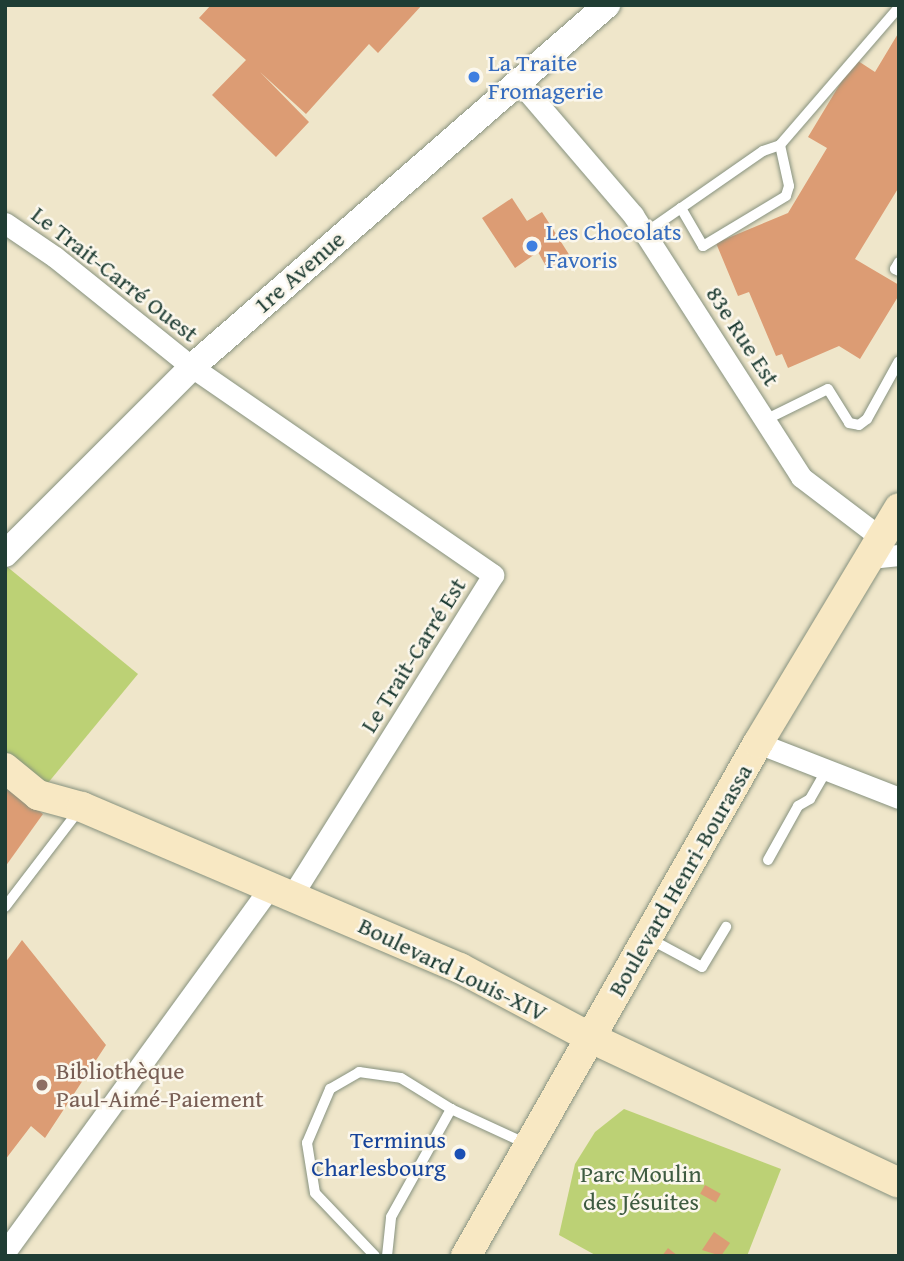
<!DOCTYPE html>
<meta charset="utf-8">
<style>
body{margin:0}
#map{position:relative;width:904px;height:1261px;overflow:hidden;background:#efe6ca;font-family:"Gentium Book Plus",serif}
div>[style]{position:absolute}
.green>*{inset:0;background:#bcd175}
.building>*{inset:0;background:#dc9c74;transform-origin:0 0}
.roads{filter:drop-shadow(0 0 2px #87927f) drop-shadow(0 0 2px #87927f)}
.service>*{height:10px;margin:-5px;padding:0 5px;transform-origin:5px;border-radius:5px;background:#fff}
.minor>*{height:21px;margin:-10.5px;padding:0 10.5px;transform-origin:10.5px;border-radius:10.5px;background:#fff}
.tertiary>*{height:26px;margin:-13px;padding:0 13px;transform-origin:13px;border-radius:13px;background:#fff}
.secondary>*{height:30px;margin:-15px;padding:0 15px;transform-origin:15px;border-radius:15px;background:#f8e8c3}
.dots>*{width:19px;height:19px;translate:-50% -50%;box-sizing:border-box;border:4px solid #fbf7ec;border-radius:50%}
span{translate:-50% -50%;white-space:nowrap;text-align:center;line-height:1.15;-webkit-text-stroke:5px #fbf7ec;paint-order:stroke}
.shop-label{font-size:24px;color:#366cbe}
.left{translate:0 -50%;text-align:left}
.street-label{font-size:24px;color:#1f3d34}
.education-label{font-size:24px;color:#785e54}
.transit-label{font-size:24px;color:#164399}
.right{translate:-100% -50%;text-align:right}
.park-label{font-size:24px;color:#3e5b41}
.frame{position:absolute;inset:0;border:7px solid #1f3d34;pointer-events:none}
</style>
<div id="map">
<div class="green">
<i style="clip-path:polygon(5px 565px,138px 674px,38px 795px,5px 768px)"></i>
<i style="clip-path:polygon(624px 1109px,781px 1169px,747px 1256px,597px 1256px,559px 1235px,575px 1164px,595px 1132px)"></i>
</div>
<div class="building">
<i style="clip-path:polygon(211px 5px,422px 5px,378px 53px,369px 44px,306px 114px,260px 72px,309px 122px,276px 157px,212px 95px,246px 60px,199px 18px)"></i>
<i style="clip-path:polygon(899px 32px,899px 187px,855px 259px,899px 285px,899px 295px,860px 359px,839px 346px,788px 368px,782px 354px,776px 356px,749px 292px,738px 296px,716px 243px,788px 213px,827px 148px,808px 137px,855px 59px,875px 72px)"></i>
<i style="clip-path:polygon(512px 198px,527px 221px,542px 212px,570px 256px,548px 270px,538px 252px,515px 268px,482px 218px)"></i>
<i style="clip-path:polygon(5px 786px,43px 814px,5px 867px)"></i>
<i style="clip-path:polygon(22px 940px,106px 1045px,45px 1138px,31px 1126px,5px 1160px,5px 963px)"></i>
<i style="left:705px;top:1185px;width:18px;height:10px;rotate:29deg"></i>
<i style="clip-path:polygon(714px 1232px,730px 1243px,721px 1256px,702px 1250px)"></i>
<i style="clip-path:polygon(668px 1248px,678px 1256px,662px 1256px)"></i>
</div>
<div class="roads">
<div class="service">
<i style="left:780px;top:145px;width:42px;rotate:77.6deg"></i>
<i style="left:789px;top:186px;width:10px;rotate:107deg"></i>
<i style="left:786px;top:196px;width:97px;rotate:148.9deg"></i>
<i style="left:703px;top:246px;width:44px;rotate:-120.1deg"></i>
<i style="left:681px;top:208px;width:100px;rotate:-34.8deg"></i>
<i style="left:763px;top:151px;width:18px;rotate:-19deg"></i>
<i style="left:780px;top:145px;width:182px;rotate:-49.2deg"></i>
<i style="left:645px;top:233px;width:44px;rotate:-34.8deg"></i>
<i style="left:899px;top:262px;width:8px;rotate:120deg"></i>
<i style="left:895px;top:269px;width:4px;rotate:27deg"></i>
<i style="left:765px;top:420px;width:70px;rotate:-26.2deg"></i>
<i style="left:828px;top:389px;width:40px;rotate:58deg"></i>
<i style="left:849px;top:423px;width:10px;rotate:11deg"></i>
<i style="left:859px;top:425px;width:10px;rotate:-37deg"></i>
<i style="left:867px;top:419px;width:66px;rotate:-61.1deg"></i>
<i style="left:768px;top:860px;width:62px;rotate:-60.9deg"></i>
<i style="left:798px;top:806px;width:14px;rotate:-30deg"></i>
<i style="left:810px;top:799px;width:34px;rotate:-60deg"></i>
<i style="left:5px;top:907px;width:123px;rotate:-52.6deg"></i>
<i style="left:650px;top:939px;width:59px;rotate:28.3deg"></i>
<i style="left:702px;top:967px;width:47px;rotate:-59deg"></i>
<i style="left:375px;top:1256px;width:87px;rotate:-133.6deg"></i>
<i style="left:315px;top:1193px;width:51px;rotate:-99.1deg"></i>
<i style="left:307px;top:1143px;width:59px;rotate:-66.9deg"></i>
<i style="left:330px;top:1089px;width:34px;rotate:-30deg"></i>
<i style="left:359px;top:1072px;width:42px;rotate:8.1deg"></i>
<i style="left:401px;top:1078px;width:59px;rotate:31.8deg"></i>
<i style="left:451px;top:1109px;width:86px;rotate:24.8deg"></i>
<i style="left:387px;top:1256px;width:39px;rotate:-84deg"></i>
<i style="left:391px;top:1217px;width:124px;rotate:-60.9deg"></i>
</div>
<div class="minor">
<i style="left:520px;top:83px;width:174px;rotate:49.4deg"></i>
<i style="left:633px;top:215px;width:311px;rotate:57.3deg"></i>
<i style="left:801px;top:477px;width:101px;rotate:37.3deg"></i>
<i style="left:5px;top:223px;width:60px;rotate:34.2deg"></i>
<i style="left:55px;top:257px;width:176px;rotate:38.8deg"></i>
<i style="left:192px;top:367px;width:366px;rotate:34.6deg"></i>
<i style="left:493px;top:575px;width:377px;rotate:122.1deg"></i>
<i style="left:870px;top:558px;width:29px;rotate:-6deg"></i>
<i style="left:758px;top:743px;width:151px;rotate:21.3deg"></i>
<i style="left:5px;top:1252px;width:452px;rotate:-54deg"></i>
</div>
<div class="tertiary">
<i style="left:5px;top:554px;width:264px;rotate:-45deg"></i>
<i style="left:192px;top:367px;width:551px;rotate:-41.1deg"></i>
</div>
<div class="secondary">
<i style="left:5px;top:768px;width:43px;rotate:39.3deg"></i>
<i style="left:38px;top:795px;width:46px;rotate:15.3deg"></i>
<i style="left:82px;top:807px;width:411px;rotate:23.1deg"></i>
<i style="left:460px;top:968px;width:149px;rotate:28.1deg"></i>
<i style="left:591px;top:1038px;width:340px;rotate:25.2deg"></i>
<i style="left:466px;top:1256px;width:590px;rotate:-60.35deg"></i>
<i style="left:758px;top:743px;width:274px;rotate:-59deg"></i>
</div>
</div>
<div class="dots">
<i style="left:474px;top:77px;background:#3f7fe0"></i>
<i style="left:532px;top:246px;background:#3f7fe0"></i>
<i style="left:42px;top:1085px;background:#8d6e63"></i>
<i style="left:460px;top:1154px;background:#1a4fb4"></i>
</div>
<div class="shop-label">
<span class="left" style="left:488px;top:77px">La Traite<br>Fromagerie</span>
<span class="left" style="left:546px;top:246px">Les Chocolats<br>Favoris</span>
</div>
<div class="street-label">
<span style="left:299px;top:272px;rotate:-41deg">1re Avenue</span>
<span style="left:115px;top:274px;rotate:38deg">Le Trait-Carré Ouest</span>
<span style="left:743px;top:336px;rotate:57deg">83e Rue Est</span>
<span style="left:413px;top:655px;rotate:-58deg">Le Trait-Carré Est</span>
<span style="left:680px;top:880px;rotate:-60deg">Boulevard Henri-Bourassa</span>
<span style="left:453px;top:969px;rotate:26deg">Boulevard Louis-XIV</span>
</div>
<div class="education-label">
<span class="left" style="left:56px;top:1085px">Bibliothèque<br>Paul-Aimé-Paiement</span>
</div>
<div class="transit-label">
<span class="right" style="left:446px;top:1154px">Terminus<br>Charlesbourg</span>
</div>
<div class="park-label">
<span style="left:641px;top:1188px">Parc Moulin<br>des Jésuites</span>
</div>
<div class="frame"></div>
</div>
